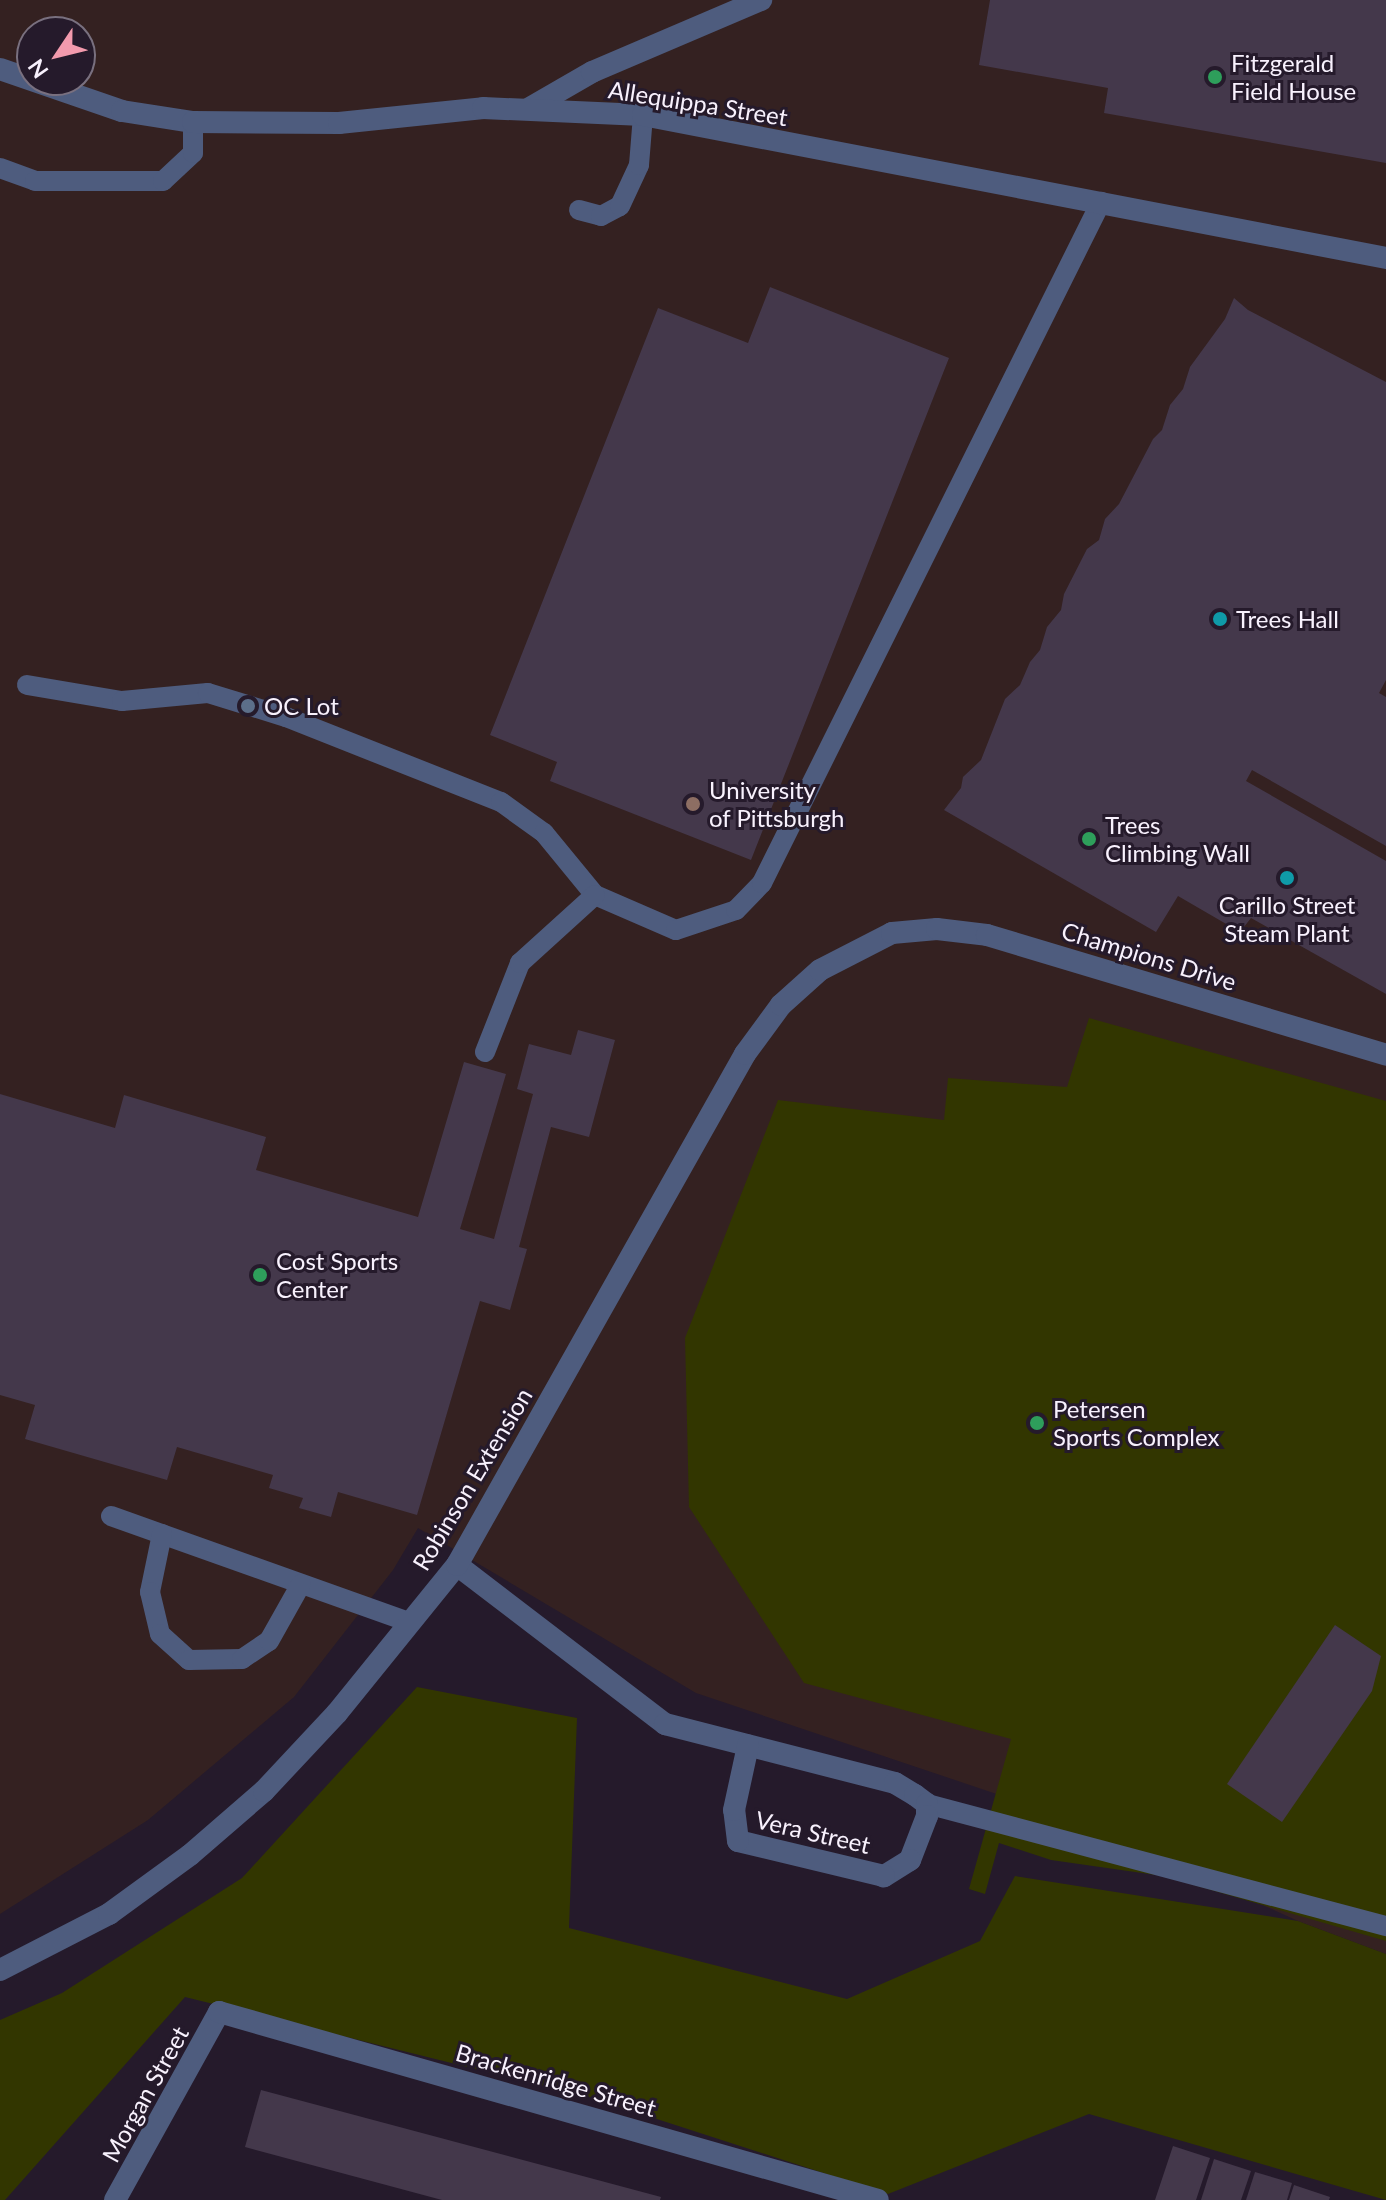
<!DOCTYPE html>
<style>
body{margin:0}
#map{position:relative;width:1386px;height:2200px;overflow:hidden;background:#251a2b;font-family:Lato,sans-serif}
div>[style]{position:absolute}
.education>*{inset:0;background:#342121}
.green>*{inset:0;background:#323600}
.building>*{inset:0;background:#44384b}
.service>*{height:20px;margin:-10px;padding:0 10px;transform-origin:10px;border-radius:10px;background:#4e5c7e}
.minor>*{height:22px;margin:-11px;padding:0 11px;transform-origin:11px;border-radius:11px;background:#4e5c7e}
.tertiary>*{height:22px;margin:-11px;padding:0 11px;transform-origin:11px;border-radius:11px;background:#4e5c7e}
.dots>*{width:22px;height:22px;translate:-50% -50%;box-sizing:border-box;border:4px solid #251a2b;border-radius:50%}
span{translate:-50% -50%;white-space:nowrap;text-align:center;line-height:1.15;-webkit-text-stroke:6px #251a2b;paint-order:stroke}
.poi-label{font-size:24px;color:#f8f1fd}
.left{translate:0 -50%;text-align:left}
.street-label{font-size:24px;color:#f8f1fd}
.north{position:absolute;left:16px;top:16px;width:80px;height:80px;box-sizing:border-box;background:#251a2b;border:2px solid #79707f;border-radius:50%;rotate:235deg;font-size:22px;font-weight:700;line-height:32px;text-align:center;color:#f8f1fd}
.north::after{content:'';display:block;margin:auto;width:28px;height:36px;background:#f29aad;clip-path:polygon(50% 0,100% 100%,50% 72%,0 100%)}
</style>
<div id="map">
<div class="education">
<i style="clip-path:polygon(evenodd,0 0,1386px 0,1386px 1954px,1298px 1921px,1080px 1822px,696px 1693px,418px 1528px,393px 1570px,294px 1697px,148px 1820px,0 1914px,0 0,32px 32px,80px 32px,80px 80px,32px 80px,32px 32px)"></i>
</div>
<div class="green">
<i style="clip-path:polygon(1089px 1018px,1386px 1101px,1386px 1941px,1163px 1876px,1051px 1860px,999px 1843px,985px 1894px,969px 1889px,1011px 1739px,804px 1683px,689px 1507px,685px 1338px,778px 1100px,944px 1120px,948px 1078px,1067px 1087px)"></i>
<i style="clip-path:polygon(417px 1687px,577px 1718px,569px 1928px,847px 1999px,980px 1941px,1015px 1876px,1298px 1921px,1386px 1954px,1386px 2200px,1089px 2114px,888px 2194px,589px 2097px,185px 1997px,5px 2200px,0 2200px,0 2020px,62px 1993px,242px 1878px)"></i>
</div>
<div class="building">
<i style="clip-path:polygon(990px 0,1386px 0,1386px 163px,1104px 113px,1108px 88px,979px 65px)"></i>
<i style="clip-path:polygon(770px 287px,949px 358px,751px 860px,550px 781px,557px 762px,490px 735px,658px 308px,748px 343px)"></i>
<i style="clip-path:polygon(1234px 298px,1248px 310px,1386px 382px,1386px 680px,1379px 693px,1386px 697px,1386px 846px,1252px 770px,1246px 781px,1386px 861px,1386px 994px,1251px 918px,1240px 932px,1178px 896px,1156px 932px,944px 810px,961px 788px,963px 777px,981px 760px,1005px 699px,1020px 685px,1030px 662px,1040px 650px,1047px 627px,1061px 610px,1064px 594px,1087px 549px,1099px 540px,1105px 519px,1119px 504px,1153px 439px,1162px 430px,1170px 405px,1183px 389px,1190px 367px,1225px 319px)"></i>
<i style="clip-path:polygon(578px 1030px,615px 1040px,589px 1137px,551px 1127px,519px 1247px,527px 1249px,510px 1310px,480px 1301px,417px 1515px,338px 1492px,331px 1517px,299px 1508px,303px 1498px,269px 1488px,273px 1475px,177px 1447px,167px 1480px,25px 1439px,35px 1405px,0 1395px,0 1094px,115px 1128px,124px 1095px,266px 1137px,256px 1170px,418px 1217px,464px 1062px,506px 1074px,460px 1229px,494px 1239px,533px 1094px,517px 1089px,529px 1044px,571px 1055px)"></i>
<i style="clip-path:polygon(1335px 1625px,1381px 1656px,1372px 1691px,1282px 1822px,1227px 1784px)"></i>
<i style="clip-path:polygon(261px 2090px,661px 2197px,660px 2200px,442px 2200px,245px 2147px)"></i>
<i style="clip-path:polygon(1173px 2146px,1210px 2158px,1196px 2200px,1155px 2200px)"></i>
<i style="clip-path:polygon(1214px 2159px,1251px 2171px,1241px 2200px,1201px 2200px)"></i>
<i style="clip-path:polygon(1255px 2172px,1292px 2183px,1287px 2200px,1246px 2200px)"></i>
<i style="clip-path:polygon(1294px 2185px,1330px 2197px,1329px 2200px,1289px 2200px)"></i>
</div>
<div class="service">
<i style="left:0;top:168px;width:37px;rotate:20deg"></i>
<i style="left:35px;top:181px;width:128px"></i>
<i style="left:163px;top:181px;width:41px;rotate:-43deg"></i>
<i style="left:193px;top:153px;width:31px;rotate:-90deg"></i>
<i style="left:579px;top:210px;width:23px;rotate:15deg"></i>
<i style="left:601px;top:216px;width:21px;rotate:-28deg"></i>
<i style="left:620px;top:206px;width:45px;rotate:-65.1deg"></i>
<i style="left:639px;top:165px;width:50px;rotate:-85.4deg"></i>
<i style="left:27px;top:685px;width:96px;rotate:9.6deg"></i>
<i style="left:122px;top:701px;width:86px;rotate:-5.3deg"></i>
<i style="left:208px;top:693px;width:82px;rotate:17.1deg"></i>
<i style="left:286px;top:717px;width:231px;rotate:21.6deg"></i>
<i style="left:501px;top:802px;width:53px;rotate:35.8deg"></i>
<i style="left:544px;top:833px;width:80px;rotate:50.6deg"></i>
<i style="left:595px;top:895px;width:88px;rotate:23.4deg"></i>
<i style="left:676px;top:930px;width:63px;rotate:-18.4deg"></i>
<i style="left:736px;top:910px;width:37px;rotate:-46deg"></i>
<i style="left:762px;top:883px;width:761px;rotate:-63.54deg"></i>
<i style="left:485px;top:1052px;width:96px;rotate:-68.5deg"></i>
<i style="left:520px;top:963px;width:101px;rotate:-42.2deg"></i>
<i style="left:111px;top:1516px;width:315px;rotate:19.6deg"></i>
<i style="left:162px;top:1534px;width:59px;rotate:101.7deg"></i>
<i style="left:150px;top:1592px;width:43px;rotate:76.6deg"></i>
<i style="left:160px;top:1634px;width:39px;rotate:42deg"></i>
<i style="left:189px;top:1660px;width:53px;rotate:-1.1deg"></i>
<i style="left:242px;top:1659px;width:32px;rotate:-34deg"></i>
<i style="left:269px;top:1641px;width:65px;rotate:-60.7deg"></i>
<i style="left:927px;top:1804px;width:475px;rotate:14.9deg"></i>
</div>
<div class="minor">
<i style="left:528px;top:109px;width:74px;rotate:-30deg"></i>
<i style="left:592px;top:72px;width:184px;rotate:-23.1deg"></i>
<i style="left:457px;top:1565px;width:262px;rotate:37.4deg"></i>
<i style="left:665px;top:1724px;width:237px;rotate:14.4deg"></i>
<i style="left:895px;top:1783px;width:23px;rotate:31deg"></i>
<i style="left:915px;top:1795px;width:15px;rotate:37deg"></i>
<i style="left:927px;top:1804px;width:12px;rotate:90deg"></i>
<i style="left:927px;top:1816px;width:47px;rotate:111.1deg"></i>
<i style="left:910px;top:1860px;width:31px;rotate:148deg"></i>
<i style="left:884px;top:1876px;width:150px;rotate:-166.5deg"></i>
<i style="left:738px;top:1841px;width:31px;rotate:-97deg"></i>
<i style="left:734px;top:1810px;width:66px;rotate:-77.7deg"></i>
<i style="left:115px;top:2200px;width:215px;rotate:-61deg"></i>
<i style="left:219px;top:2012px;width:685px;rotate:15.92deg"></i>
</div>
<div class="tertiary">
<i style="left:0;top:69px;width:129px;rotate:19deg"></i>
<i style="left:122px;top:111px;width:72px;rotate:8.8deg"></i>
<i style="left:193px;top:122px;width:146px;rotate:0.4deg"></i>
<i style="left:339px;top:123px;width:145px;rotate:-5.9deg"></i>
<i style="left:483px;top:108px;width:160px;rotate:2.5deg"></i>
<i style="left:643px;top:115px;width:757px;rotate:10.89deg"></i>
<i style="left:0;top:1970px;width:123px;rotate:-27.2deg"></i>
<i style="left:109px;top:1914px;width:100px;rotate:-36.1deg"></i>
<i style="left:190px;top:1855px;width:98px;rotate:-40.9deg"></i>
<i style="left:264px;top:1791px;width:107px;rotate:-46.9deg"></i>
<i style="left:337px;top:1713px;width:191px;rotate:-51deg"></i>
<i style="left:457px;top:1565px;width:587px;rotate:-60.59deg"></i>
<i style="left:745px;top:1054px;width:61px;rotate:-53.7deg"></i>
<i style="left:781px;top:1005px;width:52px;rotate:-41.9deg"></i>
<i style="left:820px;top:970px;width:81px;rotate:-27.2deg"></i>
<i style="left:892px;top:933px;width:45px;rotate:-5.1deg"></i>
<i style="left:937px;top:929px;width:50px;rotate:6.8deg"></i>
<i style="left:987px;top:935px;width:417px;rotate:16.7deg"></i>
</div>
<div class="dots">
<i style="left:1215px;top:77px;background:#2e9e5b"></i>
<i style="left:1220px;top:619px;background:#0f9aa8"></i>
<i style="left:248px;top:706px;background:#5c6f8a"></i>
<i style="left:693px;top:804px;background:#8d6e63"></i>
<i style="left:1089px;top:839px;background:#2e9e5b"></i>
<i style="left:1287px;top:878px;background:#0f9aa8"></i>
<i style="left:260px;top:1275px;background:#2e9e5b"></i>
<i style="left:1037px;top:1423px;background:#2e9e5b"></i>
</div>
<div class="poi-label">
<span class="left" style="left:1231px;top:77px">Fitzgerald<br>Field House</span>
<span class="left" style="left:1236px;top:619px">Trees Hall</span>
<span class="left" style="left:264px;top:706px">OC Lot</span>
<span class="left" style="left:709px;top:804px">University<br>of Pittsburgh</span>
<span class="left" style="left:1105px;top:839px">Trees<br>Climbing Wall</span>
<span style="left:1287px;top:919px">Carillo Street<br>Steam Plant</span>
<span class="left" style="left:276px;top:1275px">Cost Sports<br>Center</span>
<span class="left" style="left:1053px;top:1423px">Petersen<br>Sports Complex</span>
</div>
<div class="street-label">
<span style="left:698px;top:103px;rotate:9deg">Allequippa Street</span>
<span style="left:1149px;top:956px;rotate:17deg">Champions Drive</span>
<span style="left:472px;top:1479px;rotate:-59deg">Robinson Extension</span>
<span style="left:813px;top:1832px;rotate:13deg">Vera Street</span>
<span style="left:556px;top:2080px;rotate:16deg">Brackenridge Street</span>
<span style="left:145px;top:2094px;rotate:-61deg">Morgan Street</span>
</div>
<div class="north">N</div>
</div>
